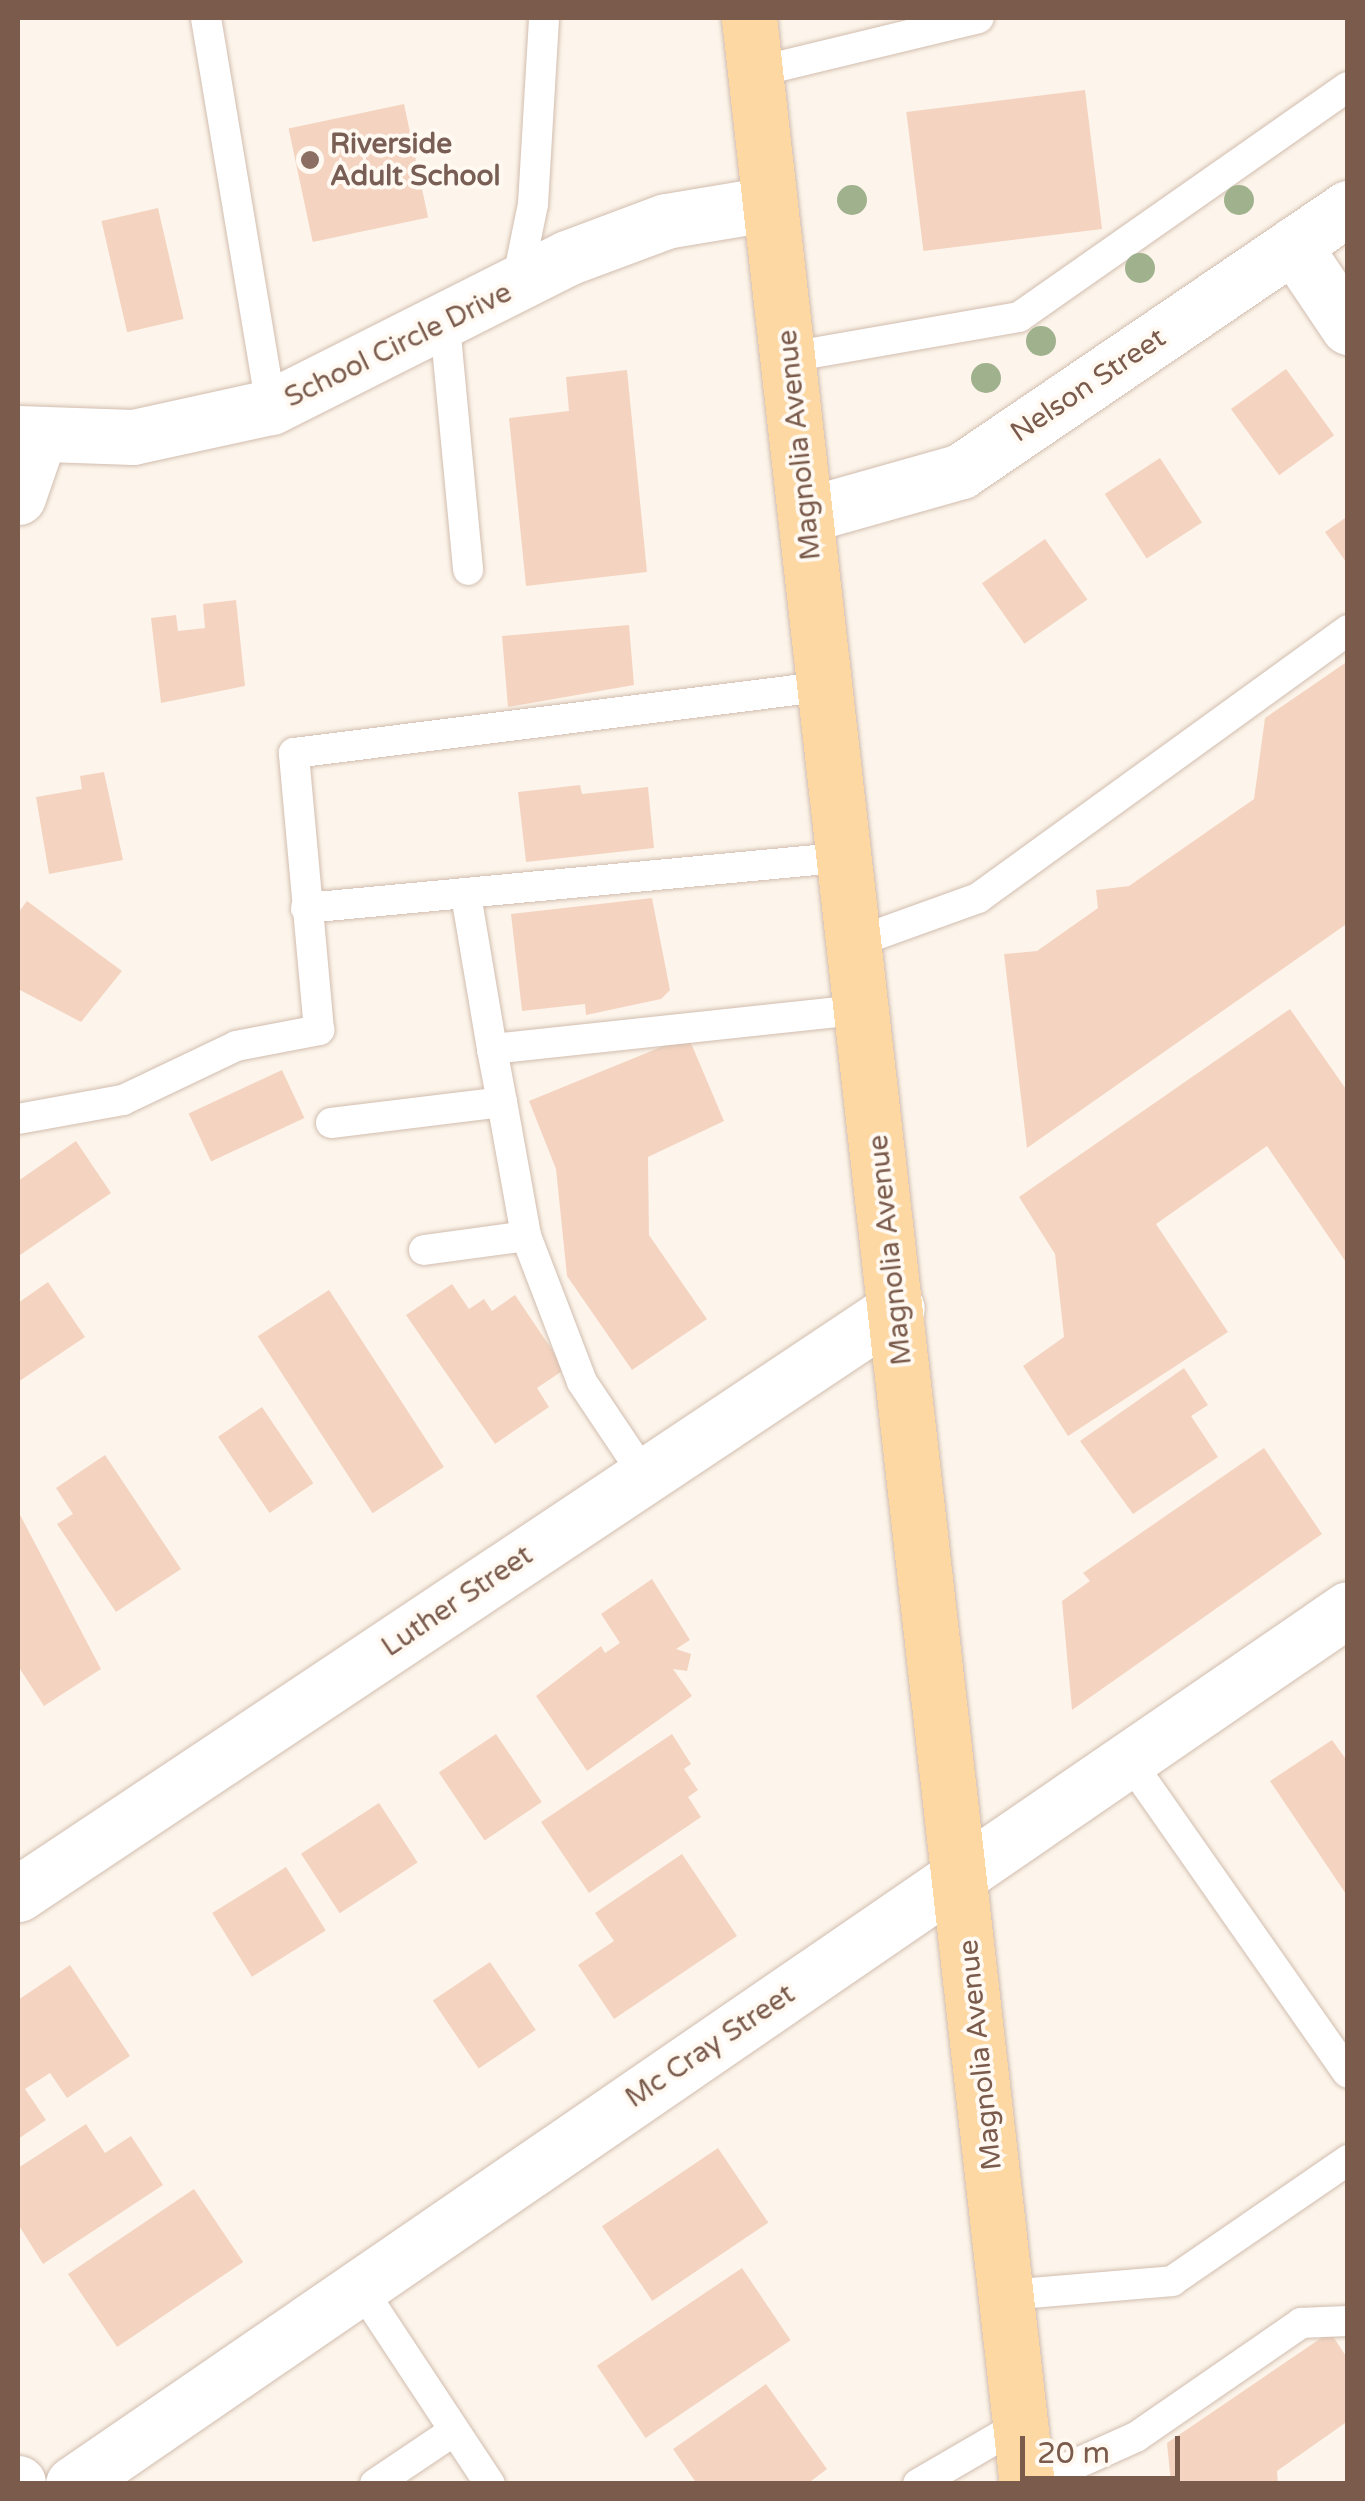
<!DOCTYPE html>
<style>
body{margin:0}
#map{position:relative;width:1365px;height:2501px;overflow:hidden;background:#fdf5eb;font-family:"Varela Round",sans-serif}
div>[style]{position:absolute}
.building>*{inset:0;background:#f4d4c1;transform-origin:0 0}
.roads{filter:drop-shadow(0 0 2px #d1bdaf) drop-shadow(0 0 2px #d1bdaf)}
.service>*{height:30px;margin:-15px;padding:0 15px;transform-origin:15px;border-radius:15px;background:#fff}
.minor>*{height:55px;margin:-27.5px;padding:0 27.5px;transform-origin:27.5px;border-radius:27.5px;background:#fff}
.tertiary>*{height:55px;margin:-27.5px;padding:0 27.5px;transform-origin:27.5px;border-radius:27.5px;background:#fff}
.primary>*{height:55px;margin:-27.5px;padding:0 27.5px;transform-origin:27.5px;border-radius:27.5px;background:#fdd8a2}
.trees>*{width:30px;height:30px;margin:-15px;border-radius:50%;background:#a0b18d}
.dots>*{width:28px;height:28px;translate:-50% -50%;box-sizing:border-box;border:5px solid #fff9f2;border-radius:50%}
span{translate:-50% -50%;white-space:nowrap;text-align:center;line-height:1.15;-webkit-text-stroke:8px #fff9f2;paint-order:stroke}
.education-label{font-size:28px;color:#785e54;font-weight:700}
.left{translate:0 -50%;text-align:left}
.street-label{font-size:28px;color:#7a5b4c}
.frame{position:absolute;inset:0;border:20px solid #7a5b4c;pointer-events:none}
.scale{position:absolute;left:1020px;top:2436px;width:160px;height:45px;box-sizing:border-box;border:5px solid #7a5b4c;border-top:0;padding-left:12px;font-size:30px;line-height:35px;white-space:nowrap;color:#7a5b4c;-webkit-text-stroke:8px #fff9f2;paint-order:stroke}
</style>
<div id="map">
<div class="building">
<i style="left:1085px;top:90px;width:140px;height:180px;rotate:83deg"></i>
<i style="left:404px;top:104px;width:116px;height:118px;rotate:78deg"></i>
<i style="left:158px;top:208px;width:114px;height:58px;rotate:77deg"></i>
<i style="left:1286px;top:369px;width:82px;height:68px;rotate:54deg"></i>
<i style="clip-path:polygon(627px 370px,647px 572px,526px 586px,509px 418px,569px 411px,566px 377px)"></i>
<i style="left:1160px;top:458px;width:77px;height:66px;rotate:57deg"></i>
<i style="clip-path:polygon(1348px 516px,1348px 565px,1325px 532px)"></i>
<i style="left:1045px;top:539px;width:74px;height:77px;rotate:55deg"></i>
<i style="clip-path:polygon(236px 600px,245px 686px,161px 703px,151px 618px,176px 615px,178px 631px,205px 628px,203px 604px)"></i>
<i style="clip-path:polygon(629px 625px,634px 685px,508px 707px,502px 636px)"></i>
<i style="clip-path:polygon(1348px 661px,1348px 923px,1027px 1148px,1004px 954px,1037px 951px,1098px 908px,1096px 890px,1129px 886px,1254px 799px,1265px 718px)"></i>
<i style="clip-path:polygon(104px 772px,123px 860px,49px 874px,36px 797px,82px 789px,80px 776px)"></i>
<i style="clip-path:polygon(580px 785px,582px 794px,648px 787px,654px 848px,526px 862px,518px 792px)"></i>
<i style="clip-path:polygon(652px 898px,670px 990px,661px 999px,586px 1015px,585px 1004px,522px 1011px,511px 914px)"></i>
<i style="clip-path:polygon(27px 901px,122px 971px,81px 1022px,18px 989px,18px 913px)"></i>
<i style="clip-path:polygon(1290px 1009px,1348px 1092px,1348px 1265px,1267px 1146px,1156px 1224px,1228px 1332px,1068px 1436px,1023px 1366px,1064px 1337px,1055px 1254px,1019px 1197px)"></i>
<i style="clip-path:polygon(688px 1036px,724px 1121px,648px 1157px,649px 1235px,707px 1319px,632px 1370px,567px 1276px,556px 1169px,529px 1101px)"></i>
<i style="left:282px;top:1070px;width:53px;height:103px;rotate:65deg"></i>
<i style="clip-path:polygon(76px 1141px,111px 1193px,20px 1255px,18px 1181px)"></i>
<i style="clip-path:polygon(48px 1282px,85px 1337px,18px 1382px,18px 1303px)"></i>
<i style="clip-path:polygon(452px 1284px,469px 1309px,484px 1299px,492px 1311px,515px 1295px,565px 1369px,537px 1388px,549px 1407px,495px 1444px,406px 1315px)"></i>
<i style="left:329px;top:1290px;width:211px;height:85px;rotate:57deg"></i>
<i style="clip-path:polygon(1184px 1368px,1208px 1405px,1191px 1416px,1218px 1457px,1133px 1514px,1080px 1441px)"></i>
<i style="left:262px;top:1407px;width:92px;height:53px;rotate:56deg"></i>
<i style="clip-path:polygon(1264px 1448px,1322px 1534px,1072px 1710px,1062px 1601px,1090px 1581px,1083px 1573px)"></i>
<i style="clip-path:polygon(105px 1455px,181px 1569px,116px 1612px,57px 1524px,73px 1514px,56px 1488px)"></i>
<i style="clip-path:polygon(18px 1511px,101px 1669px,44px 1706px,18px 1666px)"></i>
<i style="clip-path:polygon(652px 1579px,690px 1640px,676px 1649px,691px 1654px,687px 1671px,673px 1669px,692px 1696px,587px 1771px,536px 1696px,601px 1646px,605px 1653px,620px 1643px,601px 1614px)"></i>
<i style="left:496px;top:1734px;width:82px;height:69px;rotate:56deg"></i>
<i style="clip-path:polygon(672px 1734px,691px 1764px,684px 1769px,698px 1790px,688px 1797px,701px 1817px,589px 1893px,541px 1822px)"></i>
<i style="clip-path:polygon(1332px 1740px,1348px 1762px,1348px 1897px,1270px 1781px)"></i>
<i style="left:379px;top:1803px;width:71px;height:93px;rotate:57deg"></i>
<i style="clip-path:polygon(682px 1854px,737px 1936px,614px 2019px,578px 1965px,614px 1941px,595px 1913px)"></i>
<i style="left:286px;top:1867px;width:75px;height:87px;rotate:58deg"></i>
<i style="left:490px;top:1962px;width:82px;height:69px;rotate:56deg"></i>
<i style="clip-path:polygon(70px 1965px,130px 2056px,67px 2098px,50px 2073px,25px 2089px,46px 2120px,18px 2139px,18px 2000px)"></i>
<i style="clip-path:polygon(86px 2124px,105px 2153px,131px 2136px,163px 2185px,43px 2264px,18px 2224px,18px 2168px)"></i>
<i style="left:718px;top:2148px;width:90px;height:140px;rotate:56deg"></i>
<i style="left:194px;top:2189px;width:88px;height:152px;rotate:56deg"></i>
<i style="left:742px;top:2268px;width:87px;height:175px;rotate:56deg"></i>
<i style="clip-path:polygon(1330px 2332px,1348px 2359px,1348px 2421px,1277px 2471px,1278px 2484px,1171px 2484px,1167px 2443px)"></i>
<i style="clip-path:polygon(766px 2384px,827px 2469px,807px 2484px,697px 2484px,673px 2449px)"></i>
</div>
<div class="roads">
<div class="service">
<i style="left:206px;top:18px;width:394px;rotate:80.5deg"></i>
<i style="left:756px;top:72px;width:229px;rotate:-13.6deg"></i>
<i style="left:516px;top:287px;width:85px;rotate:-78.4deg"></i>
<i style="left:533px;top:204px;width:186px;rotate:-86.6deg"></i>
<i style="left:445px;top:325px;width:246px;rotate:84.6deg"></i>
<i style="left:790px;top:357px;width:232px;rotate:-9.9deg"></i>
<i style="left:1019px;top:317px;width:401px;rotate:-35deg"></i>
<i style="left:466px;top:895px;width:156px;rotate:80.4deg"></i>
<i style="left:306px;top:908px;width:544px;rotate:-5.38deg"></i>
<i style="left:856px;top:942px;width:130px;rotate:-19.8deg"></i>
<i style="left:978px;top:898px;width:457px;rotate:-35.9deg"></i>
<i style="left:502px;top:1102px;width:136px;rotate:79.8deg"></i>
<i style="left:18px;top:1119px;width:107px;rotate:-10.3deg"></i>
<i style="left:123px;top:1100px;width:125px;rotate:-25.5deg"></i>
<i style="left:236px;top:1046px;width:85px;rotate:-10.9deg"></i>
<i style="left:319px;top:1030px;width:278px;rotate:-95.2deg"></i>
<i style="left:294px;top:753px;width:537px;rotate:-7.16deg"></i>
<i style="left:331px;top:1123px;width:172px;rotate:-7deg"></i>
<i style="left:502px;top:1102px;width:54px;rotate:-100.7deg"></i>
<i style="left:492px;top:1049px;width:374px;rotate:-6.1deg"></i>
<i style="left:424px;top:1250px;width:103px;rotate:-7.8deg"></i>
<i style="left:526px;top:1236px;width:156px;rotate:69deg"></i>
<i style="left:582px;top:1382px;width:113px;rotate:56.2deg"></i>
<i style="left:1128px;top:1759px;width:383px;rotate:55deg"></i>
<i style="left:360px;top:2287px;width:236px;rotate:56.6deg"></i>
<i style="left:1007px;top:2295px;width:166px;rotate:-4.8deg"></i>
<i style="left:1172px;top:2281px;width:214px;rotate:-34.5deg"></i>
<i style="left:375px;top:2484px;width:95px;rotate:-33.9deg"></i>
<i style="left:918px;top:2484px;width:119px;rotate:-30.2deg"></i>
<i style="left:1031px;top:2484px;width:115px;rotate:-24.1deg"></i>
<i style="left:1136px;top:2437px;width:201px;rotate:-34.6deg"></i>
<i style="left:1301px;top:2323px;width:47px;rotate:-2.4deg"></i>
</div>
<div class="minor">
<i style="left:1293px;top:245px;width:99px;rotate:56.1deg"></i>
<i style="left:18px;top:497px;width:61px;rotate:-71deg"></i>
<i style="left:18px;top:1894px;width:1056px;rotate:-33.69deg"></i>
<i style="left:73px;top:2484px;width:1546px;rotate:-34.46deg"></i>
</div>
<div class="tertiary">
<i style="left:18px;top:433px;width:115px;rotate:2deg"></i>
<i style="left:133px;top:437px;width:141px;rotate:-12.3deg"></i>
<i style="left:271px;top:407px;width:331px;rotate:-26.7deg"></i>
<i style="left:567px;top:258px;width:106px;rotate:-20.5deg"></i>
<i style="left:666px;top:221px;width:103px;rotate:-9.5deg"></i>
<i style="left:806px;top:515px;width:161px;rotate:-15.8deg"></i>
<i style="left:961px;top:471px;width:468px;rotate:-34.2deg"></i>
<i style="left:18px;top:2483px;width:1px;rotate:90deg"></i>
</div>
<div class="primary">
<i style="left:749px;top:18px;width:2482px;rotate:83.57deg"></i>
</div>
</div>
<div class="trees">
<i style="left:852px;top:200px"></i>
<i style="left:1239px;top:200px"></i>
<i style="left:1140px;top:268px"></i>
<i style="left:1041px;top:341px"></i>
<i style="left:986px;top:378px"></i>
</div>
<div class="dots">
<i style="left:310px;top:160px;background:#8d6e63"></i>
</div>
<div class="education-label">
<span class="left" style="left:330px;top:160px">Riverside<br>Adult School</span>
</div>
<div class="street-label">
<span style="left:398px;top:345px;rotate:-26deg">School Circle Drive</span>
<span style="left:1088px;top:385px;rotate:-34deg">Nelson Street</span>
<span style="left:799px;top:445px;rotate:-96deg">Magnolia Avenue</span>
<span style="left:890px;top:1250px;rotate:-96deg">Magnolia Avenue</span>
<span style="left:457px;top:1601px;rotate:-34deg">Luther Street</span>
<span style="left:710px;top:2046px;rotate:-34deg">Mc Cray Street</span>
<span style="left:980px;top:2055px;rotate:-96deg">Magnolia Avenue</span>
</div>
<div class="frame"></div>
<div class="scale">20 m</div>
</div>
